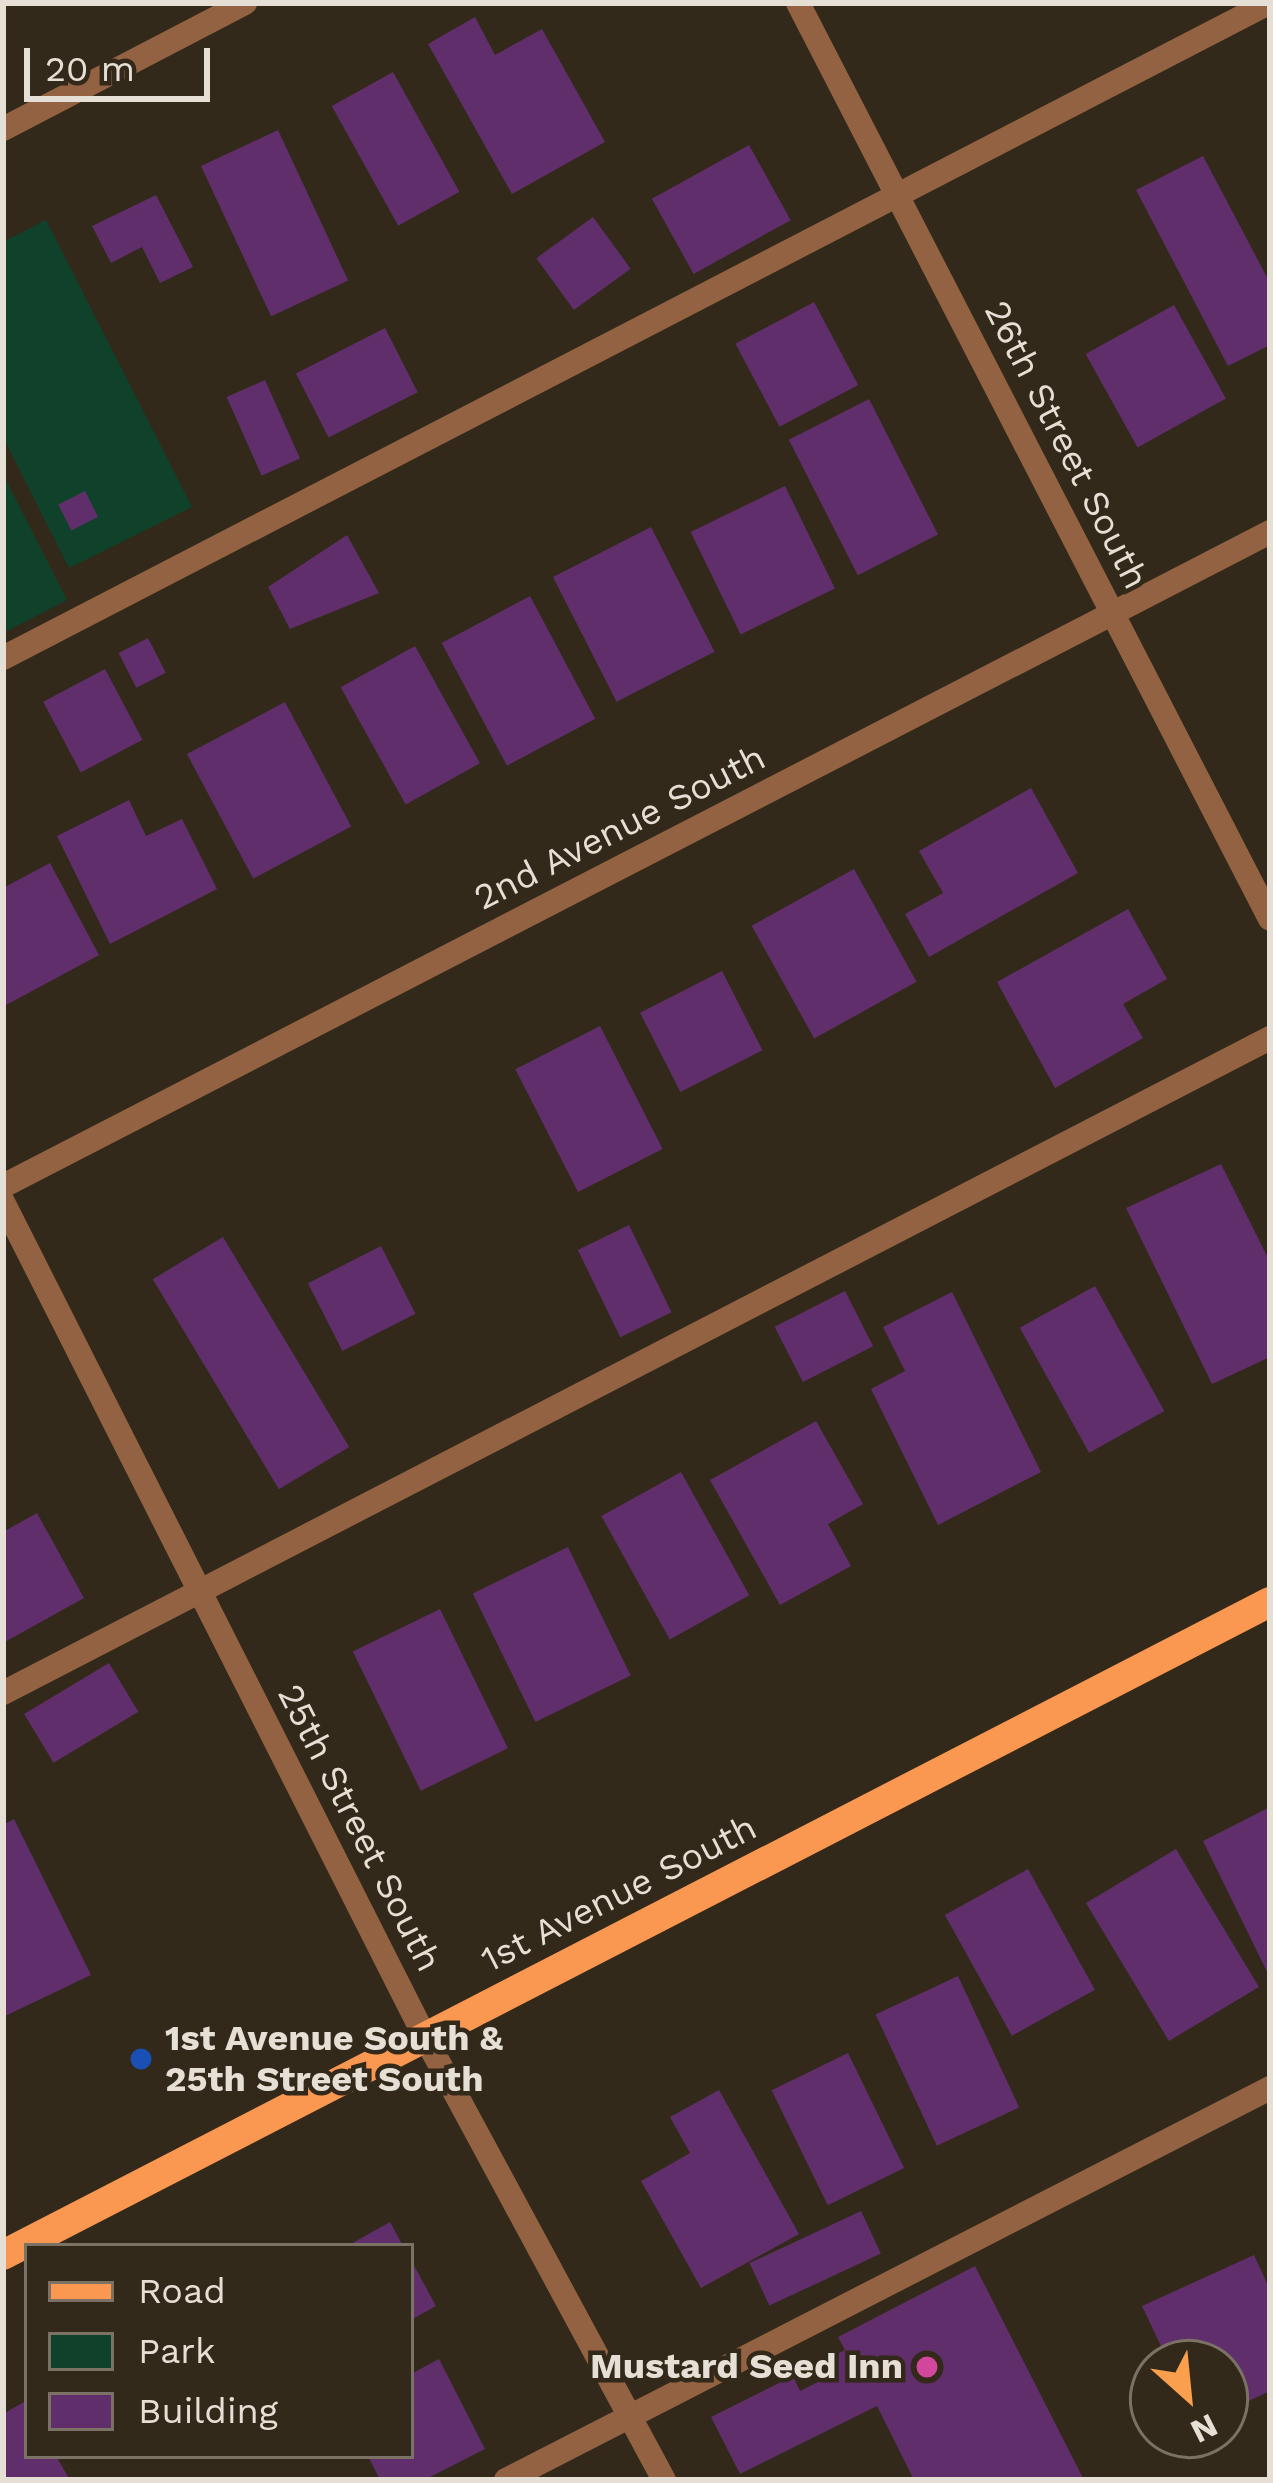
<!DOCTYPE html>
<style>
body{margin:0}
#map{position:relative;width:1273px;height:2483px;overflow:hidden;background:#33291a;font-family:"Work Sans",sans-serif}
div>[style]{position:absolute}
.green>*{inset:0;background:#10422b}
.building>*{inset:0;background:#5f2e6b;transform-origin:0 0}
.lane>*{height:24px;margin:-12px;padding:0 12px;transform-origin:12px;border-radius:12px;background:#936243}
.street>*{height:24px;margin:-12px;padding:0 12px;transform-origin:12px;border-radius:12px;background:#936243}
.primary>*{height:30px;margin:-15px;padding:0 15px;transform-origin:15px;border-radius:15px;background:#fa9750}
.dots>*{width:33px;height:33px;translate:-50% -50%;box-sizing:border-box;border:6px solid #33291a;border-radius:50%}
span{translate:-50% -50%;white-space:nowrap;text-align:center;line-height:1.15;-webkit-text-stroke:9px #33291a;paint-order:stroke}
.street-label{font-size:36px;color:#e6dfd5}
.poi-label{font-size:36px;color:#e6dfd5;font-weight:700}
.left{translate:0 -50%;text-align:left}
.right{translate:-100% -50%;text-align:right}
.frame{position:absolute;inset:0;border:6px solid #e6dfd5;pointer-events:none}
.legend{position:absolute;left:24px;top:2243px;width:390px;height:216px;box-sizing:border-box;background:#33291a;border:3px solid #7b7265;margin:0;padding:15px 21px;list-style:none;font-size:36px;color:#e6dfd5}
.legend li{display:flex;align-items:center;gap:24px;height:60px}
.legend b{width:60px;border:3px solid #7b7265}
.north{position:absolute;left:1129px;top:2339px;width:120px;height:120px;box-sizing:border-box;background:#33291a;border:3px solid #7b7265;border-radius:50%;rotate:153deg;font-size:33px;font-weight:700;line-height:48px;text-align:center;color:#e6dfd5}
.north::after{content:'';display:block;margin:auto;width:42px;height:54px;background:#f99f4d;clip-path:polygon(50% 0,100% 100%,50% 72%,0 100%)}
.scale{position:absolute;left:24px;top:48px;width:186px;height:54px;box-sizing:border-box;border:6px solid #e6dfd5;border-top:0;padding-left:15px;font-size:36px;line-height:42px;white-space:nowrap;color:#e6dfd5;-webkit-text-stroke:9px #33291a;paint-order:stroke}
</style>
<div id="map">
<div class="green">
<i style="clip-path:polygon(46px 220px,192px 507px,69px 568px,3px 437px,3px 242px)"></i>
<i style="clip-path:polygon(3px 474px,67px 600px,3px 633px)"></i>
</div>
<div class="building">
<i style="clip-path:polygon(475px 17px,495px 55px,542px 29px,605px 142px,512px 194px,428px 44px)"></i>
<i style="left:393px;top:72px;width:137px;height:70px;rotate:61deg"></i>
<i style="left:278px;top:130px;width:166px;height:85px;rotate:65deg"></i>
<i style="left:749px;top:145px;width:86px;height:111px;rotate:61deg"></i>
<i style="clip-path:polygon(1203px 156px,1270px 283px,1270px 345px,1228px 366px,1136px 190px)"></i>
<i style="clip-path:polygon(156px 195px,193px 267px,160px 283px,142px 247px,111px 263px,92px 226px)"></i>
<i style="left:593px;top:217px;width:64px;height:70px;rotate:54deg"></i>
<i style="left:814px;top:302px;width:94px;height:89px;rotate:62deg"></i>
<i style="left:1174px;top:305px;width:107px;height:101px;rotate:61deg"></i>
<i style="left:385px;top:328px;width:72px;height:100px;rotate:63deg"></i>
<i style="left:265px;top:380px;width:86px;height:42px;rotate:66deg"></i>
<i style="left:869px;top:399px;width:152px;height:90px;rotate:63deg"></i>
<i style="left:785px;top:486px;width:114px;height:105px;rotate:64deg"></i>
<i style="left:85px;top:491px;width:29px;height:30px;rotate:63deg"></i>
<i style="left:651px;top:527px;width:140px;height:110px;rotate:63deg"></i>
<i style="clip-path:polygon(347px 535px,379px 593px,290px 629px,268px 587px)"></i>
<i style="left:530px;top:596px;width:139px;height:100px;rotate:62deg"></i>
<i style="left:148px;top:638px;width:39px;height:33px;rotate:63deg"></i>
<i style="left:415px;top:646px;width:134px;height:85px;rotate:61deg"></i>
<i style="left:105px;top:669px;width:80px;height:70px;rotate:62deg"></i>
<i style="left:285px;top:702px;width:141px;height:111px;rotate:62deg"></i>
<i style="clip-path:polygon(1031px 788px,1078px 873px,929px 957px,905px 914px,943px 893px,919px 851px)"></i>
<i style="clip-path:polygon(129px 800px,146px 836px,182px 819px,217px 889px,110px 944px,57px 836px)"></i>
<i style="clip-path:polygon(50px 863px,99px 955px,6px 1005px,3px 888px)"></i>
<i style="left:854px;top:869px;width:129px;height:117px;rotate:61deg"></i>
<i style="clip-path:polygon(1128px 909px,1167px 979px,1123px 1004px,1143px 1038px,1055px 1088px,997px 982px)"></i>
<i style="left:722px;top:971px;width:89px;height:92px;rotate:63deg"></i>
<i style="left:600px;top:1026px;width:138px;height:95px;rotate:63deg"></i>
<i style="clip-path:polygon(1221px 1164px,1270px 1262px,1270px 1357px,1212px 1384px,1126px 1208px)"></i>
<i style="left:629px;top:1225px;width:97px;height:57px;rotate:64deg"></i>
<i style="left:223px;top:1237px;width:245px;height:82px;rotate:59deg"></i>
<i style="left:381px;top:1246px;width:76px;height:82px;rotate:63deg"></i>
<i style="left:1095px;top:1286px;width:143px;height:86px;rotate:61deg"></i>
<i style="left:845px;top:1291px;width:62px;height:79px;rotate:63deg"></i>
<i style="clip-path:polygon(952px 1292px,1041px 1472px,938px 1525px,871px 1389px,905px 1371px,883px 1327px)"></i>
<i style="clip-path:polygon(816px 1421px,863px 1504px,828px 1524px,851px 1566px,780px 1605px,710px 1480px)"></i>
<i style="left:681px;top:1472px;width:141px;height:91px;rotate:61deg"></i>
<i style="clip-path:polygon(37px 1513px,84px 1598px,3px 1643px,3px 1532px)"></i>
<i style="left:568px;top:1547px;width:143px;height:106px;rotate:64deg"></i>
<i style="left:440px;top:1609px;width:155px;height:97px;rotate:64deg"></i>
<i style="left:109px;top:1663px;width:57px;height:99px;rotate:59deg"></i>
<i style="clip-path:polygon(1270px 1807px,1270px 1978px,1203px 1841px)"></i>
<i style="clip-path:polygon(14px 1819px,91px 1975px,3px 2017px,3px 1825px)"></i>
<i style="left:1176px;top:1849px;width:161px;height:105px;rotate:59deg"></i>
<i style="left:1028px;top:1869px;width:138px;height:95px;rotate:61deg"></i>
<i style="left:958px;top:1976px;width:145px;height:91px;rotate:65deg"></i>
<i style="left:848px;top:2053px;width:128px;height:85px;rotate:64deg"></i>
<i style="clip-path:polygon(719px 2090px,799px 2234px,701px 2288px,641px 2181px,690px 2153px,670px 2117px)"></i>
<i style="left:861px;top:2211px;width:47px;height:123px;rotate:65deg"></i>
<i style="clip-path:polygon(390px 2222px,403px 2246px,347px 2246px)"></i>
<i style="clip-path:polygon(1254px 2255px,1270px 2290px,1270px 2391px,1225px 2412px,1225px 2363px,1169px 2363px,1142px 2306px)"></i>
<i style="clip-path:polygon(411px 2260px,436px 2306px,411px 2320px)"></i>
<i style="clip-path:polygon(975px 2266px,1084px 2480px,914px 2480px,877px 2406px,740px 2474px,711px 2417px,793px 2376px,800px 2391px,832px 2375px,825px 2360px,845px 2350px,838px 2337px)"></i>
<i style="clip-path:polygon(439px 2359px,485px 2449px,424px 2480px,380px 2480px,368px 2456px,411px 2456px,411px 2374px)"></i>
<i style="clip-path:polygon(24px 2402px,27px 2456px,56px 2456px,70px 2480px,3px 2480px,3px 2414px)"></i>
</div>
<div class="lane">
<i style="left:3px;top:658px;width:1425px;rotate:-27.36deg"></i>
<i style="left:3px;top:1693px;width:1426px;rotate:-27.34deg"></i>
<i style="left:506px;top:2480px;width:859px;rotate:-27.16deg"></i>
</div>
<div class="street">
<i style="left:798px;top:3px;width:1030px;rotate:62.74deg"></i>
<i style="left:3px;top:129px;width:273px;rotate:-27.5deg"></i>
<i style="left:3px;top:1186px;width:1426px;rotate:-27.3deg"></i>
<i style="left:3px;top:1202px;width:936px;rotate:63.19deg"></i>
<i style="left:425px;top:2037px;width:503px;rotate:61.65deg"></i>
</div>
<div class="primary">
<i style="left:3px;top:2255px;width:1425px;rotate:-27.27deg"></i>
</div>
<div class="dots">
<i style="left:141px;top:2059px;background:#1a4fb4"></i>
<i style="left:927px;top:2367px;background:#d1479c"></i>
</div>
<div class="street-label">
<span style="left:1066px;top:445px;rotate:63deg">26th Street South</span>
<span style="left:620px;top:828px;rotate:-27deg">2nd Avenue South</span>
<span style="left:359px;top:1828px;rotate:63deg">25th Street South</span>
<span style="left:619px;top:1894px;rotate:-27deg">1st Avenue South</span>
</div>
<div class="poi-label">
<span class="left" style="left:165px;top:2059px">1st Avenue South &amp;<br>25th Street South</span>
<span class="right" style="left:903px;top:2367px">Mustard Seed Inn</span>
</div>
<div class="frame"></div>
<ul class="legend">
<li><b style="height:15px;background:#fa9750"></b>Road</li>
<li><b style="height:33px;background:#10422b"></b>Park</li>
<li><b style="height:33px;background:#5f2e6b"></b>Building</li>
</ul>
<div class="north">N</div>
<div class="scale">20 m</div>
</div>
